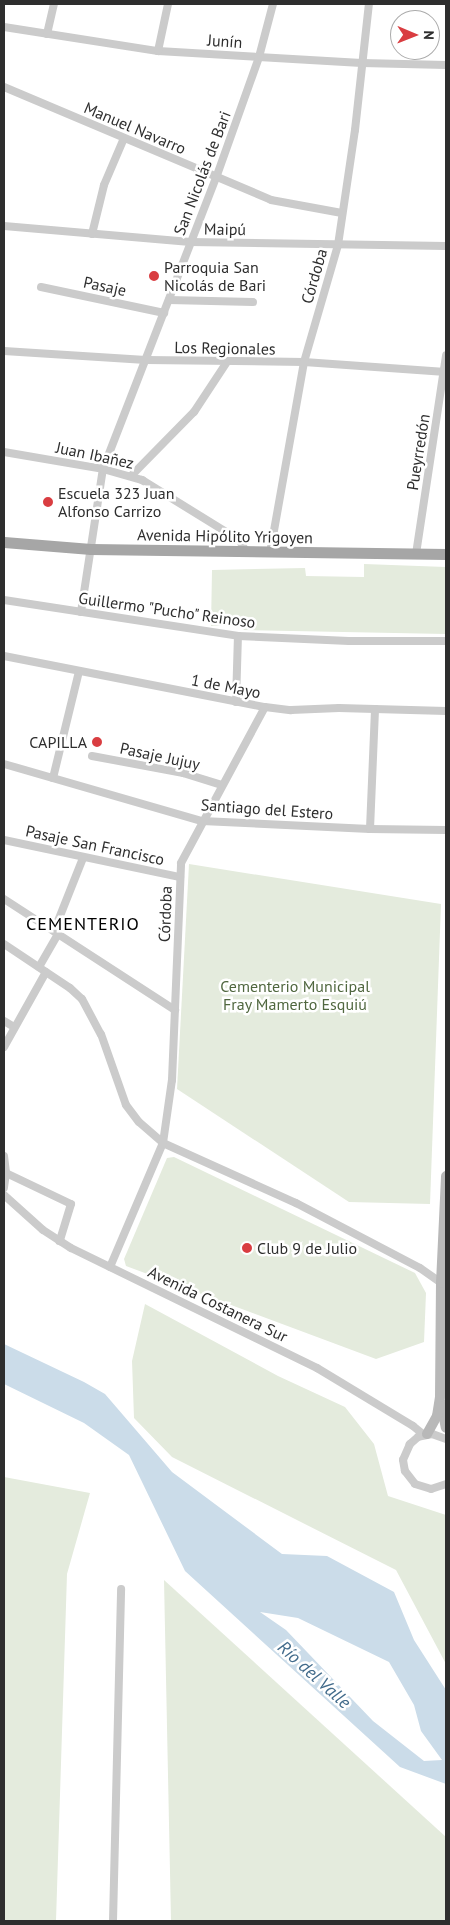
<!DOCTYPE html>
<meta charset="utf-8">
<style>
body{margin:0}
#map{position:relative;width:450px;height:1925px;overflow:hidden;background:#fff;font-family:"PT Sans",sans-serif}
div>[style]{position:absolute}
.green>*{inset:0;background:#e4ebdd}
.water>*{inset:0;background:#cbdce9}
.street>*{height:8px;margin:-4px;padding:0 4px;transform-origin:4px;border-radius:4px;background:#cbcbcb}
.secondary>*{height:10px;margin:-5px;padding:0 5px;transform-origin:5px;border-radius:5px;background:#b8b8b8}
.primary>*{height:11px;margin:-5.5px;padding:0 5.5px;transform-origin:5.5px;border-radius:5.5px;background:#a6a6a6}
.dots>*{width:14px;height:14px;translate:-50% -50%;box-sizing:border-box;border:2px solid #fff;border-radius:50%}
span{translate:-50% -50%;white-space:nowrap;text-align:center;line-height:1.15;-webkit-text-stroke:5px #fff;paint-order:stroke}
.street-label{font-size:16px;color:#2e2e2e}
.poi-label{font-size:16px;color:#2e2e2e}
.left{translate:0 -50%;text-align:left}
.right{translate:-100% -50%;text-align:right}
.park-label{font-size:16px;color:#50673f}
.neighbourhood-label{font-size:18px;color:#000;letter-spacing:1px}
.water-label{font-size:18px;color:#426b8b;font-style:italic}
.frame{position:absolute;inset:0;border:5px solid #2e2e2e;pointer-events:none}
.north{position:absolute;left:390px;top:10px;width:50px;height:50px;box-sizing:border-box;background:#fff;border:1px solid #ababab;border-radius:50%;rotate:91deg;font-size:14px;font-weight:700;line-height:20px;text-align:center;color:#2e2e2e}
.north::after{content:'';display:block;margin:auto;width:18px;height:22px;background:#d93d41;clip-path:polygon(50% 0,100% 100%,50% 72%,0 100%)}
</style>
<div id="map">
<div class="green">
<i style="clip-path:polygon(364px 564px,446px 567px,446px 634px,244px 630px,240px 625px,211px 626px,212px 570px,305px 568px,306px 576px,364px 577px)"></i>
<i style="clip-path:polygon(189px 864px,441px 904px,430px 1204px,349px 1202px,177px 1089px)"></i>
<i style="clip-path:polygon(174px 1157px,415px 1273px,426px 1293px,424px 1342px,376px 1359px,126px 1266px,124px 1259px,167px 1158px)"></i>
<i style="clip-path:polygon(145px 1304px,278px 1376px,345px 1407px,374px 1444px,388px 1496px,446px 1515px,446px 1664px,396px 1570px,172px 1457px,134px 1418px,132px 1361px)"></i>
<i style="clip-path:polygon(4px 1477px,90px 1493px,67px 1574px,56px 1921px,4px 1921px)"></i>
<i style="clip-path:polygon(164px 1580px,446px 1837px,446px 1921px,171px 1921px)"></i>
</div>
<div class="water">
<i style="clip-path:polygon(evenodd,4px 1344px,84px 1382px,105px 1394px,172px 1472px,282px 1554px,327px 1556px,394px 1592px,414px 1640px,446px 1690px,446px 1784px,400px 1767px,185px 1571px,129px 1455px,84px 1423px,4px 1384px,4px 1344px,260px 1612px,298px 1618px,389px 1662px,414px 1705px,421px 1731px,442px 1760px,424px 1761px,373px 1721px,286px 1630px,260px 1612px)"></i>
</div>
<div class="street">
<i style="left:4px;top:27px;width:156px;rotate:8.9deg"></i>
<i style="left:158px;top:51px;width:204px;rotate:3.4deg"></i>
<i style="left:362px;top:63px;width:84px;rotate:1.4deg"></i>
<i style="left:47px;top:34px;width:31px;rotate:-77deg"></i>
<i style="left:158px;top:51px;width:48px;rotate:-78deg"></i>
<i style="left:4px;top:87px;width:290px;rotate:22.9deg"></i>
<i style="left:271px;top:200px;width:72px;rotate:10.4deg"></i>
<i style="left:4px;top:226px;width:187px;rotate:4.9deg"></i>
<i style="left:190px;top:242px;width:256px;rotate:0.9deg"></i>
<i style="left:92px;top:234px;width:50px;rotate:-76.2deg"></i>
<i style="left:104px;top:185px;width:51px;rotate:-66.9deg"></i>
<i style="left:41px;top:287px;width:126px;rotate:11.9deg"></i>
<i style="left:169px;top:300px;width:84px;rotate:1.4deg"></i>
<i style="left:4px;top:351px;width:142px;rotate:3.6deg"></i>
<i style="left:146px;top:360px;width:158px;rotate:0.7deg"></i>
<i style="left:304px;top:362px;width:142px;rotate:4deg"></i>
<i style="left:4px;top:452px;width:100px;rotate:9.7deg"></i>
<i style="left:103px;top:469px;width:41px;rotate:15.8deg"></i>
<i style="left:142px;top:480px;width:114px;rotate:31.7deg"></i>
<i style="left:239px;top:540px;width:15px;rotate:58deg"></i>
<i style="left:131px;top:476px;width:90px;rotate:-45.5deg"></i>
<i style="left:194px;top:412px;width:60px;rotate:-56.6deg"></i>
<i style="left:270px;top:553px;width:194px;rotate:-79.9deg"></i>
<i style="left:304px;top:362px;width:122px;rotate:-73.8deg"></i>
<i style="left:338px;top:245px;width:116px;rotate:-81.6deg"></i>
<i style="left:355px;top:130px;width:127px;rotate:-83.7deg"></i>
<i style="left:416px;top:554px;width:201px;rotate:-81.4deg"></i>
<i style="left:4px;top:600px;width:237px;rotate:8.7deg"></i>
<i style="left:238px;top:636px;width:111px;rotate:2.6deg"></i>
<i style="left:349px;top:641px;width:97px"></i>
<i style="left:81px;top:612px;width:145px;rotate:-81.3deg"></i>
<i style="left:103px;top:469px;width:312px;rotate:-68.8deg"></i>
<i style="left:216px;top:178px;width:128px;rotate:-70.4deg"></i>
<i style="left:259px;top:57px;width:55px;rotate:-75.2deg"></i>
<i style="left:4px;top:656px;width:266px;rotate:11.1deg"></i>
<i style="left:265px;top:707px;width:26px;rotate:7deg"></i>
<i style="left:291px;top:710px;width:48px;rotate:-2.4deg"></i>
<i style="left:339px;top:708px;width:107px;rotate:1.6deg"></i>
<i style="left:236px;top:702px;width:66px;rotate:-88.3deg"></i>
<i style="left:92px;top:756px;width:93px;rotate:10.6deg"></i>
<i style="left:183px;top:773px;width:41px;rotate:17.1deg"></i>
<i style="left:4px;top:764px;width:206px;rotate:16.1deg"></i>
<i style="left:202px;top:821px;width:168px;rotate:2.7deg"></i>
<i style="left:370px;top:829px;width:76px;rotate:0.8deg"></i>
<i style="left:53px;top:778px;width:110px;rotate:-76.3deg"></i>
<i style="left:370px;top:829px;width:120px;rotate:-87.6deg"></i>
<i style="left:4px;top:840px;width:180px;rotate:11.9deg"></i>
<i style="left:4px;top:899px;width:204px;rotate:33deg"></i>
<i style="left:54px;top:931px;width:79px;rotate:-68.3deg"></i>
<i style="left:4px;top:944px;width:79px;rotate:33.7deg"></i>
<i style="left:70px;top:988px;width:16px;rotate:43deg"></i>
<i style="left:82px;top:999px;width:40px;rotate:62deg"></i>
<i style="left:101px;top:1034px;width:75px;rotate:70.6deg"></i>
<i style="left:126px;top:1105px;width:21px;rotate:53deg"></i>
<i style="left:139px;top:1122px;width:32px;rotate:41deg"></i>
<i style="left:163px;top:1143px;width:146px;rotate:24.3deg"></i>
<i style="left:296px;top:1203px;width:140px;rotate:27.7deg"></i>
<i style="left:420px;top:1268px;width:32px;rotate:35deg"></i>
<i style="left:39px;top:967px;width:38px;rotate:-60deg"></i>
<i style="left:4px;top:1021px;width:12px;rotate:31deg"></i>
<i style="left:4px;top:1047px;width:86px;rotate:-60.8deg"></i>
<i style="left:4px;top:1156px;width:17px;rotate:83deg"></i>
<i style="left:6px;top:1173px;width:15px;rotate:98deg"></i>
<i style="left:6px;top:1173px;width:72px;rotate:25.5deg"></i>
<i style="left:71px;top:1204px;width:39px;rotate:107deg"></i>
<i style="left:4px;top:1195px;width:52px;rotate:41.9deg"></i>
<i style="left:43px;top:1230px;width:33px;rotate:33deg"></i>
<i style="left:71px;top:1248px;width:274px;rotate:26deg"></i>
<i style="left:317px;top:1368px;width:112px;rotate:31.1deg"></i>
<i style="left:413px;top:1426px;width:14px;rotate:39deg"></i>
<i style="left:110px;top:1267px;width:135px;rotate:-66.9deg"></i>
<i style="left:163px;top:1143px;width:64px;rotate:-81.9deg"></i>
<i style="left:172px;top:1080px;width:217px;rotate:-87.6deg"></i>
<i style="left:181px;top:863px;width:177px;rotate:-61.7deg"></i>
<i style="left:446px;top:1439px;width:15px;rotate:-160deg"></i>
<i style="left:432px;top:1434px;width:14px;rotate:168deg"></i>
<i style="left:418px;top:1437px;width:11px;rotate:139deg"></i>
<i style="left:410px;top:1444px;width:17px;rotate:114deg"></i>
<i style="left:403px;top:1460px;width:11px;rotate:80deg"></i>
<i style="left:405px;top:1471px;width:16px;rotate:52deg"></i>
<i style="left:415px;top:1484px;width:17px;rotate:17deg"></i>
<i style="left:431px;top:1489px;width:16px;rotate:-18deg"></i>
<i style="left:113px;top:1921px;width:332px;rotate:-88.6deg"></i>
</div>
<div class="secondary">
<i style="left:441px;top:1403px;width:25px;rotate:79deg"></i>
<i style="left:427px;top:1434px;width:21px;rotate:-61deg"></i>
<i style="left:437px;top:1416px;width:19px;rotate:-81deg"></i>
<i style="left:440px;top:1397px;width:114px;rotate:-89.5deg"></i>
<i style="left:441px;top:1283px;width:107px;rotate:-87.3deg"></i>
</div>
<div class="primary">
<i style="left:4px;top:542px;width:87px;rotate:4.6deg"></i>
<i style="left:91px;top:549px;width:355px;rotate:0.8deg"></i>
</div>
<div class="dots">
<i style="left:154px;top:276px;background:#d93d41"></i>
<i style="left:48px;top:502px;background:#d93d41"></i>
<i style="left:97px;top:742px;background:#d93d41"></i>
<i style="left:247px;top:1248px;background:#d93d41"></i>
</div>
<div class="street-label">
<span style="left:225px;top:41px;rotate:4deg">Junín</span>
<span style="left:135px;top:128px;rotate:23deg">Manuel Navarro</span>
<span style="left:202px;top:173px;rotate:-69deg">San Nicolás de Bari</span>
<span style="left:225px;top:229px;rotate:1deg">Maipú</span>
<span style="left:314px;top:276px;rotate:-74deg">Córdoba</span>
<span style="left:105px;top:286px;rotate:12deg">Pasaje</span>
<span style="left:225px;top:348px;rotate:1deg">Los Regionales</span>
<span style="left:418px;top:452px;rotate:-81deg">Pueyrredón</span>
<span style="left:95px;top:455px;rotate:12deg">Juan Ibañez</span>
<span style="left:225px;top:536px;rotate:1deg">Avenida Hipólito Yrigoyen</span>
<span style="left:167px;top:610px;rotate:8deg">Guillermo "Pucho" Reinoso</span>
<span style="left:226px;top:686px;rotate:11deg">1 de Mayo</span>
<span style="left:160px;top:756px;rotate:12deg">Pasaje Jujuy</span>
<span style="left:267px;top:809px;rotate:4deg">Santiago del Estero</span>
<span style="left:95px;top:845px;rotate:12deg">Pasaje San Francisco</span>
<span style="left:165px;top:914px;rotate:-88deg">Córdoba</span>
<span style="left:218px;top:1304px;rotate:26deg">Avenida Costanera Sur</span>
</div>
<div class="poi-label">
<span class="left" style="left:164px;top:276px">Parroquia San<br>Nicolás de Bari</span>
<span class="left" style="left:58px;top:502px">Escuela 323 Juan<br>Alfonso Carrizo</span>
<span class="right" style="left:87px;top:742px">CAPILLA</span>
<span class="left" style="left:257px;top:1248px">Club 9 de Julio</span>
</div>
<div class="park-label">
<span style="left:295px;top:995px">Cementerio Municipal<br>Fray Mamerto Esquiú</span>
</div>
<div class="neighbourhood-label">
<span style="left:83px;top:924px">CEMENTERIO</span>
</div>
<div class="water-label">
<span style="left:314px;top:1675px;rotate:42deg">Río del Valle</span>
</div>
<div class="frame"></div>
<div class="north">N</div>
</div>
